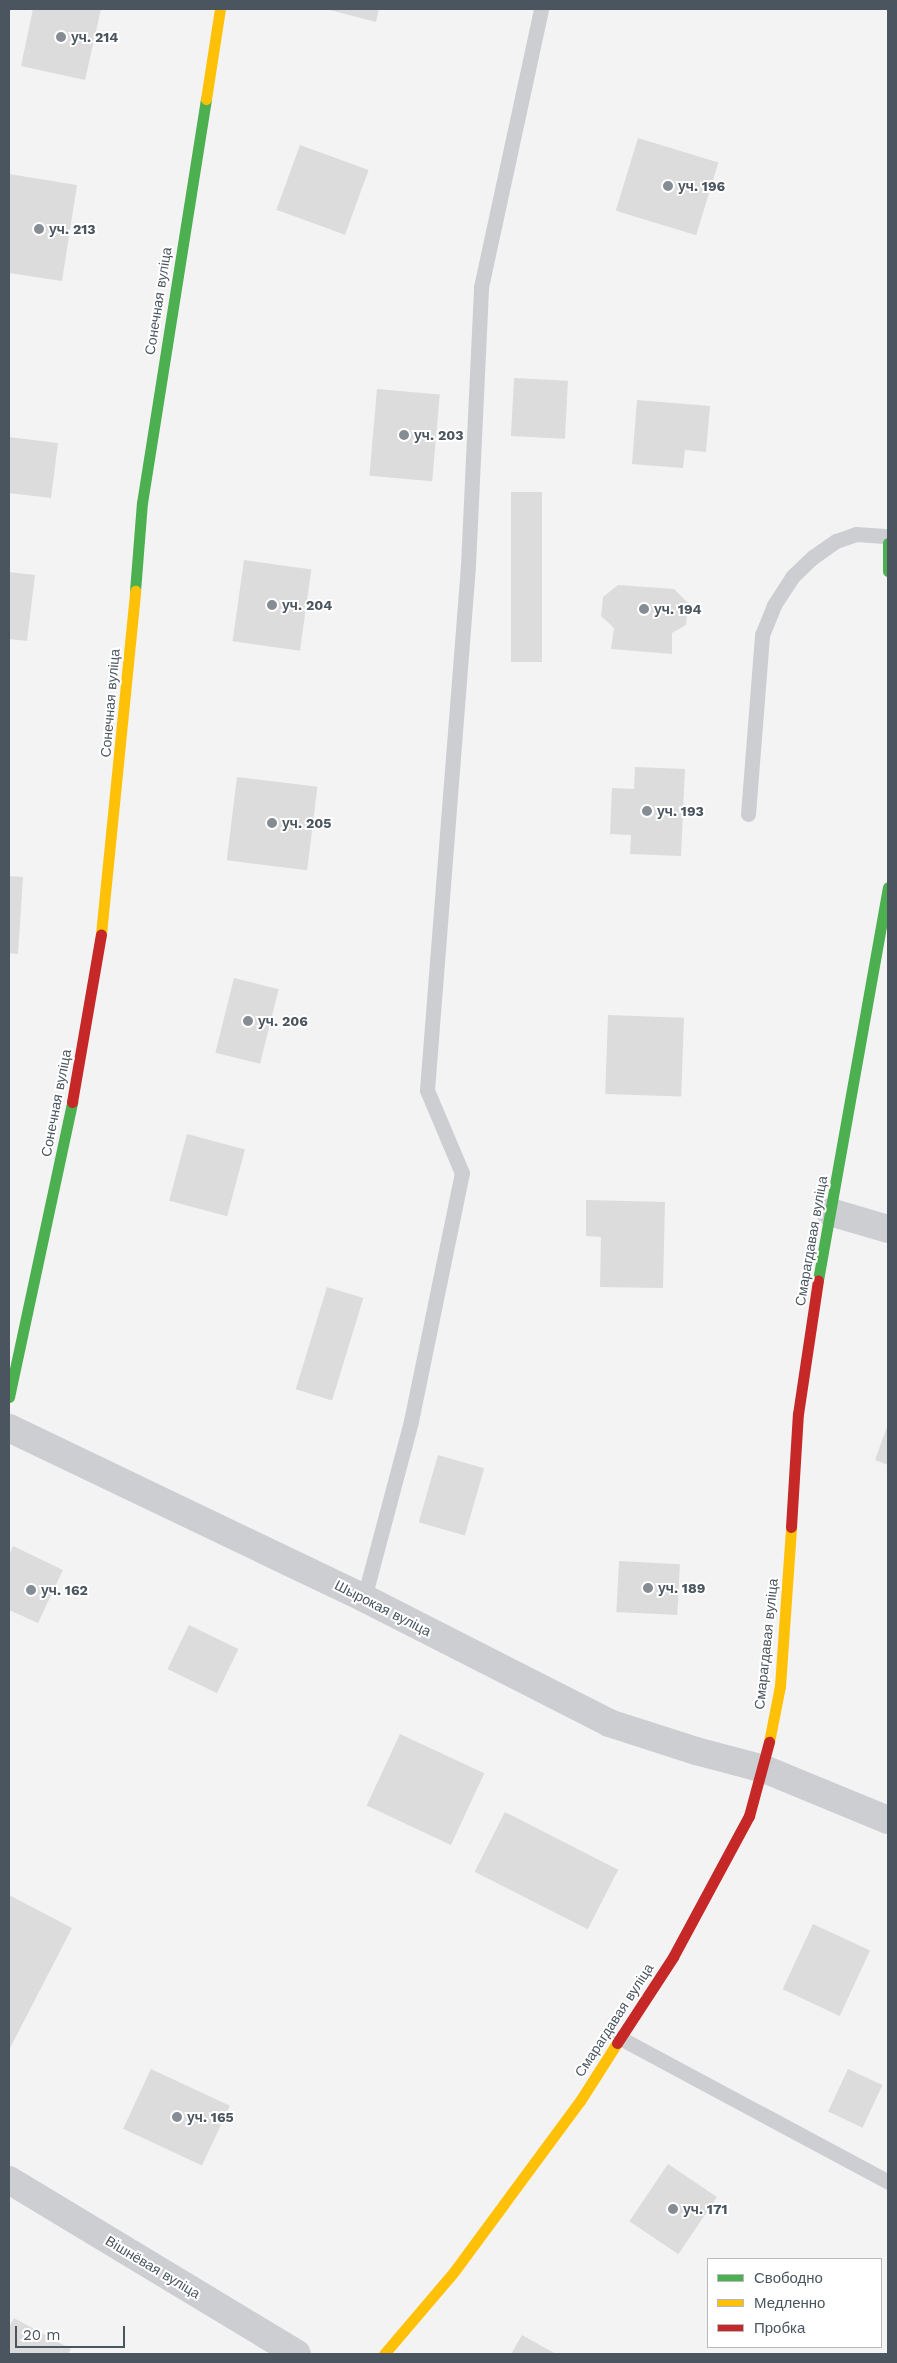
<!DOCTYPE html>
<meta charset="utf-8">
<style>
body{margin:0}
#map{position:relative;width:897px;height:2363px;overflow:hidden;background:#f3f3f3;font-family:"Work Sans",sans-serif}
div>[style]{position:absolute}
.building>*{inset:0;background:#dcdcdd;transform-origin:0 0}
.lane>*{height:15px;margin:-7.5px;padding:0 7.5px;transform-origin:7.5px;border-radius:7.5px;background:#ccced1}
.street>*{height:28px;margin:-14px;padding:0 14px;transform-origin:14px;border-radius:14px;background:#ccced1}
.fast>*{height:11px;margin:-5.5px;padding:0 5.5px;transform-origin:5.5px;border-radius:5.5px;background:#4caf50}
.slow>*{height:11px;margin:-5.5px;padding:0 5.5px;transform-origin:5.5px;border-radius:5.5px;background:#ffc107}
.jam>*{height:11px;margin:-5.5px;padding:0 5.5px;transform-origin:5.5px;border-radius:5.5px;background:#c62828}
.dots>*{width:14px;height:14px;translate:-50% -50%;box-sizing:border-box;border:2px solid #fff;border-radius:50%}
span{translate:-50% -50%;white-space:nowrap;text-align:center;line-height:1.15;-webkit-text-stroke:4px #fff;paint-order:stroke}
.poi-label{font-size:14px;color:#4a555f;font-weight:700}
.left{translate:0 -50%;text-align:left}
.street-label{font-size:14px;color:#4a555f}
.frame{position:absolute;inset:0;border:10px solid #4a555f;pointer-events:none}
.legend{position:absolute;left:707px;top:2258px;width:175px;height:90px;box-sizing:border-box;background:#fff;border:1px solid #b7bbbf;margin:0;padding:6px 9px;list-style:none;font-size:15px;color:#4a555f}
.legend li{display:flex;align-items:center;gap:10px;height:25px}
.legend b{width:25px;border:1px solid #b7bbbf}
.scale{position:absolute;left:15px;top:2326px;width:110px;height:22px;box-sizing:border-box;border:2px solid #4a555f;border-top:0;padding-left:6px;font-size:15px;line-height:18px;white-space:nowrap;color:#4a555f;-webkit-text-stroke:4px #fff;paint-order:stroke}
</style>
<div id="map">
<div class="building">
<i style="clip-path:polygon(33px 9px,101px 9px,85px 80px,21px 66px)"></i>
<i style="clip-path:polygon(326px 9px,379px 9px,376px 22px)"></i>
<i style="left:638px;top:138px;width:84px;height:76px;rotate:17deg"></i>
<i style="left:300px;top:145px;width:73px;height:69px;rotate:20deg"></i>
<i style="clip-path:polygon(9px 174px,77px 185px,62px 281px,9px 273px)"></i>
<i style="left:514px;top:378px;width:54px;height:58px;rotate:3deg"></i>
<i style="left:377px;top:389px;width:63px;height:87px;rotate:5deg"></i>
<i style="clip-path:polygon(637px 400px,710px 406px,706px 452px,685px 450px,683px 468px,632px 464px)"></i>
<i style="clip-path:polygon(9px 437px,58px 443px,51px 498px,9px 493px)"></i>
<i style="left:511px;top:492px;width:31px;height:170px"></i>
<i style="left:244px;top:560px;width:68px;height:82px;rotate:8deg"></i>
<i style="clip-path:polygon(9px 572px,35px 575px,27px 641px,9px 639px)"></i>
<i style="clip-path:polygon(618px 585px,674px 589px,688px 603px,686px 625px,672px 633px,672px 654px,611px 649px,614px 628px,601px 616px,603px 597px)"></i>
<i style="clip-path:polygon(635px 767px,685px 769px,681px 856px,630px 854px,631px 835px,610px 834px,612px 788px,634px 789px)"></i>
<i style="left:237px;top:777px;width:81px;height:84px;rotate:7deg"></i>
<i style="clip-path:polygon(9px 876px,23px 877px,18px 954px,9px 953px)"></i>
<i style="left:234px;top:978px;width:46px;height:77px;rotate:14deg"></i>
<i style="left:608px;top:1015px;width:76px;height:79px;rotate:2deg"></i>
<i style="left:187px;top:1134px;width:60px;height:69px;rotate:15deg"></i>
<i style="clip-path:polygon(586px 1200px,665px 1202px,663px 1288px,600px 1287px,601px 1237px,586px 1236px)"></i>
<i style="left:327px;top:1287px;width:38px;height:107px;rotate:17deg"></i>
<i style="clip-path:polygon(888px 1424px,888px 1465px,875px 1460px)"></i>
<i style="left:438px;top:1455px;width:48px;height:70px;rotate:16deg"></i>
<i style="clip-path:polygon(13px 1546px,63px 1570px,38px 1623px,9px 1610px,9px 1555px)"></i>
<i style="left:619px;top:1561px;width:61px;height:51px;rotate:3deg"></i>
<i style="left:189px;top:1625px;width:55px;height:49px;rotate:26deg"></i>
<i style="left:400px;top:1734px;width:93px;height:79px;rotate:25deg"></i>
<i style="left:505px;top:1812px;width:127px;height:67px;rotate:27deg"></i>
<i style="clip-path:polygon(9px 1895px,72px 1928px,10px 2048px,9px 2047px)"></i>
<i style="left:813px;top:1924px;width:63px;height:72px;rotate:25deg"></i>
<i style="left:151px;top:2069px;width:87px;height:66px;rotate:25deg"></i>
<i style="left:848px;top:2069px;width:38px;height:47px;rotate:25deg"></i>
<i style="left:668px;top:2164px;width:59px;height:69px;rotate:34deg"></i>
<i style="clip-path:polygon(14px 2318px,71px 2349px,68px 2354px,9px 2354px,9px 2327px)"></i>
<i style="clip-path:polygon(522px 2335px,556px 2354px,511px 2354px)"></i>
</div>
<div class="lane">
<i style="left:748px;top:814px;width:180px;rotate:-85.5deg"></i>
<i style="left:762px;top:635px;width:32px;rotate:-68deg"></i>
<i style="left:774px;top:605px;width:33px;rotate:-57deg"></i>
<i style="left:792px;top:577px;width:29px;rotate:-44deg"></i>
<i style="left:813px;top:557px;width:28px;rotate:-35deg"></i>
<i style="left:836px;top:541px;width:21px;rotate:-19deg"></i>
<i style="left:856px;top:534px;width:32px;rotate:4deg"></i>
<i style="left:364px;top:1598px;width:183px;rotate:-75.1deg"></i>
<i style="left:411px;top:1421px;width:253px;rotate:-78.4deg"></i>
<i style="left:462px;top:1173px;width:90px;rotate:-112.9deg"></i>
<i style="left:427px;top:1090px;width:527px;rotate:-85.53deg"></i>
<i style="left:468px;top:565px;width:278px;rotate:-87.3deg"></i>
<i style="left:481px;top:287px;width:284px;rotate:-77.8deg"></i>
<i style="left:620px;top:2038px;width:304px;rotate:28.2deg"></i>
</div>
<div class="street">
<i style="left:830px;top:1212px;width:60px;rotate:16.3deg"></i>
<i style="left:9px;top:1428px;width:394px;rotate:25.6deg"></i>
<i style="left:364px;top:1598px;width:275px;rotate:27deg"></i>
<i style="left:609px;top:1723px;width:91px;rotate:17.8deg"></i>
<i style="left:696px;top:1751px;width:70px;rotate:14.8deg"></i>
<i style="left:764px;top:1769px;width:134px;rotate:22.4deg"></i>
<i style="left:9px;top:2180px;width:336px;rotate:31.1deg"></i>
</div>
<div class="fast">
<i style="left:888px;top:543px;width:28px;rotate:90deg"></i>
<i style="left:135px;top:591px;width:88px;rotate:-85.5deg"></i>
<i style="left:142px;top:503px;width:409px;rotate:-81deg"></i>
<i style="left:818px;top:1280px;width:399px;rotate:-79.9deg"></i>
<i style="left:9px;top:1397px;width:302px;rotate:-77.9deg"></i>
</div>
<div class="slow">
<i style="left:206px;top:99px;width:91px;rotate:-81.2deg"></i>
<i style="left:101px;top:934px;width:345px;rotate:-84.3deg"></i>
<i style="left:769px;top:1742px;width:57px;rotate:-78.9deg"></i>
<i style="left:780px;top:1686px;width:159px;rotate:-86deg"></i>
<i style="left:384px;top:2354px;width:106px;rotate:-49.6deg"></i>
<i style="left:453px;top:2273px;width:214px;rotate:-53.6deg"></i>
<i style="left:580px;top:2101px;width:69px;rotate:-57.5deg"></i>
</div>
<div class="jam">
<i style="left:72px;top:1102px;width:170px;rotate:-80.2deg"></i>
<i style="left:791px;top:1527px;width:113px;rotate:-86.5deg"></i>
<i style="left:798px;top:1414px;width:135px;rotate:-81.5deg"></i>
<i style="left:617px;top:2043px;width:103px;rotate:-56.9deg"></i>
<i style="left:673px;top:1957px;width:160px;rotate:-61.7deg"></i>
<i style="left:749px;top:1816px;width:77px;rotate:-74.9deg"></i>
</div>
<div class="dots">
<i style="left:61px;top:37px;background:#858c93"></i>
<i style="left:668px;top:186px;background:#858c93"></i>
<i style="left:39px;top:229px;background:#858c93"></i>
<i style="left:404px;top:435px;background:#858c93"></i>
<i style="left:272px;top:605px;background:#858c93"></i>
<i style="left:644px;top:609px;background:#858c93"></i>
<i style="left:647px;top:811px;background:#858c93"></i>
<i style="left:272px;top:823px;background:#858c93"></i>
<i style="left:248px;top:1021px;background:#858c93"></i>
<i style="left:648px;top:1588px;background:#858c93"></i>
<i style="left:31px;top:1590px;background:#858c93"></i>
<i style="left:177px;top:2117px;background:#858c93"></i>
<i style="left:673px;top:2209px;background:#858c93"></i>
</div>
<div class="poi-label">
<span class="left" style="left:71px;top:37px">уч. 214</span>
<span class="left" style="left:678px;top:186px">уч. 196</span>
<span class="left" style="left:49px;top:229px">уч. 213</span>
<span class="left" style="left:414px;top:435px">уч. 203</span>
<span class="left" style="left:282px;top:605px">уч. 204</span>
<span class="left" style="left:654px;top:609px">уч. 194</span>
<span class="left" style="left:657px;top:811px">уч. 193</span>
<span class="left" style="left:282px;top:823px">уч. 205</span>
<span class="left" style="left:258px;top:1021px">уч. 206</span>
<span class="left" style="left:658px;top:1588px">уч. 189</span>
<span class="left" style="left:41px;top:1590px">уч. 162</span>
<span class="left" style="left:187px;top:2117px">уч. 165</span>
<span class="left" style="left:683px;top:2209px">уч. 171</span>
</div>
<div class="street-label">
<span style="left:158px;top:301px;rotate:-81deg">Сонечная вуліца</span>
<span style="left:110px;top:703px;rotate:-85deg">Сонечная вуліца</span>
<span style="left:56px;top:1103px;rotate:-79deg">Сонечная вуліца</span>
<span style="left:811px;top:1241px;rotate:-80deg">Смарагдавая вуліца</span>
<span style="left:383px;top:1608px;rotate:27deg">Шырокая вуліца</span>
<span style="left:766px;top:1644px;rotate:-84deg">Смарагдавая вуліца</span>
<span style="left:614px;top:2020px;rotate:-57deg">Смарагдавая вуліца</span>
<span style="left:153px;top:2267px;rotate:31deg">Вішнёвая вуліца</span>
</div>
<div class="frame"></div>
<ul class="legend">
<li><b style="height:6px;background:#4caf50"></b>Свободно</li>
<li><b style="height:6px;background:#ffc107"></b>Медленно</li>
<li><b style="height:6px;background:#c62828"></b>Пробка</li>
</ul>
<div class="scale">20 m</div>
</div>
